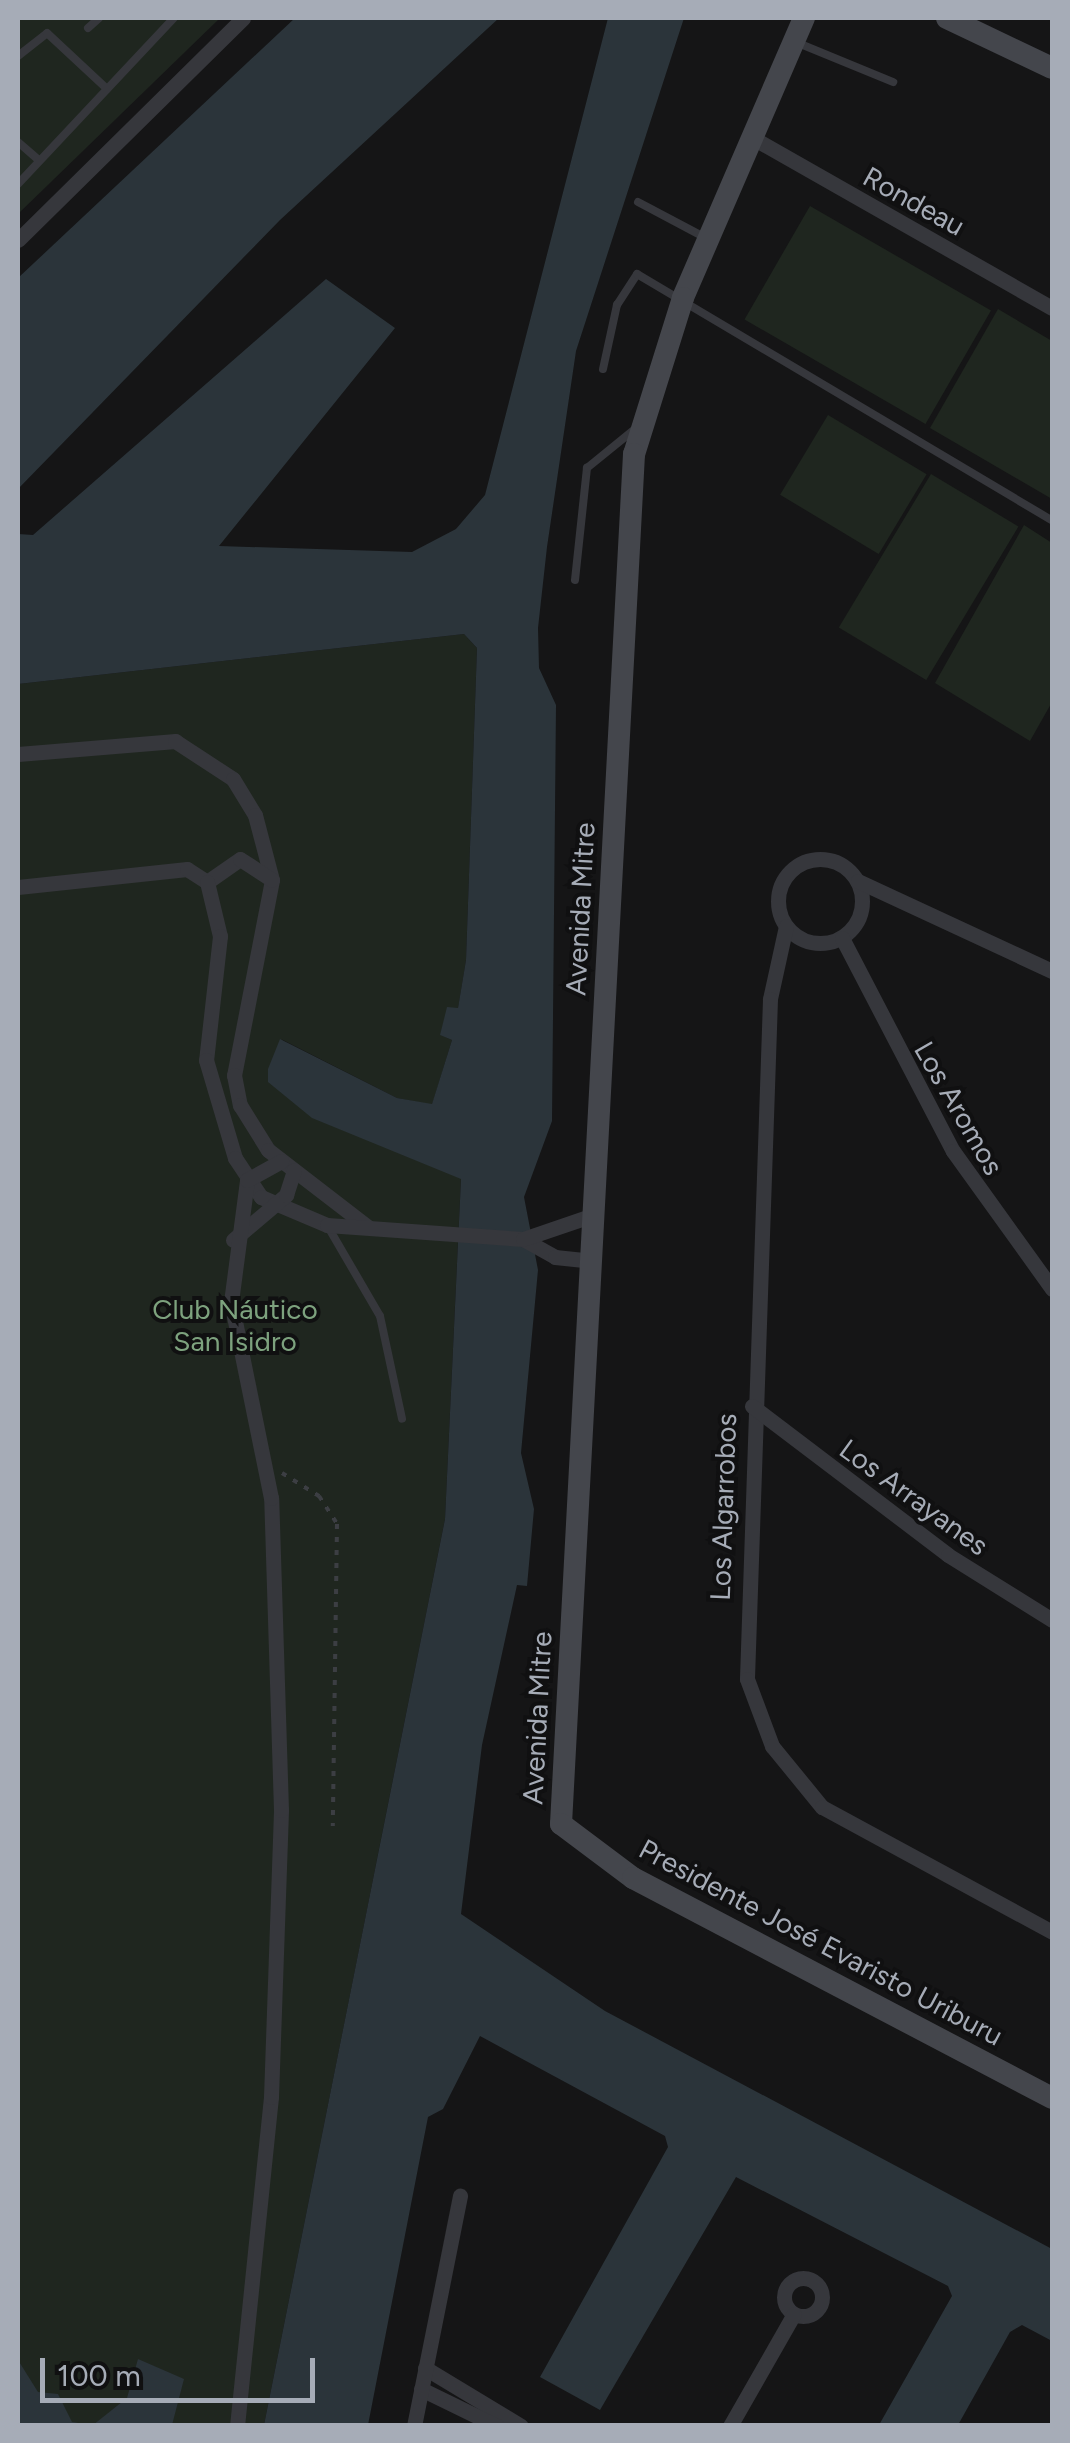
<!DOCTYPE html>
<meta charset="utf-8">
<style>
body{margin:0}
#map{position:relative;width:1070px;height:2443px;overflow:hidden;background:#151516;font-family:Figtree,sans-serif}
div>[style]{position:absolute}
.green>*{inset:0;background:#1f261f;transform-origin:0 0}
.water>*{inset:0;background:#2b343a}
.path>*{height:4px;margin-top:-2px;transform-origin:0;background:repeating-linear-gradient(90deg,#3c3e43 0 5px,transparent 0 13px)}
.lane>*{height:8px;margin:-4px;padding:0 4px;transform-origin:4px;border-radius:4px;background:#36373c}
.street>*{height:15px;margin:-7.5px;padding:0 7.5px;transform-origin:7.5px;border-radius:7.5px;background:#36373c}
.street>.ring{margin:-7.5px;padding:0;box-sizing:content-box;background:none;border:15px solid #36373c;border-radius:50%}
.secondary>*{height:22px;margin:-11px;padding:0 11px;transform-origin:11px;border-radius:11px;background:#44464c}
span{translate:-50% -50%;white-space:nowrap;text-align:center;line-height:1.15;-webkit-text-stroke:8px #101011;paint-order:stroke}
.street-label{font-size:28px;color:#a6acb7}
.park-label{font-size:28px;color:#7da27e}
.frame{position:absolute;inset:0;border:20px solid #a6acb7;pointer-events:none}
.scale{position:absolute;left:40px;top:2358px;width:275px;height:45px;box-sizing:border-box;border:5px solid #a6acb7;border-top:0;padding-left:12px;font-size:30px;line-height:35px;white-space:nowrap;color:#a6acb7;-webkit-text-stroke:8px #101011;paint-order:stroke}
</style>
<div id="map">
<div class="green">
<i style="clip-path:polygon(18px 18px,220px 18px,18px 214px)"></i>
<i style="left:810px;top:206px;width:209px;height:131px;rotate:30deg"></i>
<i style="clip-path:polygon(998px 309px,1052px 341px,1052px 499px,930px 428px)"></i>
<i style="left:828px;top:415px;width:115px;height:93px;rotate:31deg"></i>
<i style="left:931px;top:474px;width:102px;height:179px;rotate:31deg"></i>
<i style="clip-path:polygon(1024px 525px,1052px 543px,1052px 702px,1030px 741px,935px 683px)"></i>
<i style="clip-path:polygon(464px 634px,477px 648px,466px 960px,458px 1009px,441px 1035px,452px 1040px,432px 1105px,397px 1098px,281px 1039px,419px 1161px,461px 1178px,445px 1519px,264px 2425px,18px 2425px,18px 684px)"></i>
</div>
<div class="water">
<i style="clip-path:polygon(295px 18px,499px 18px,280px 220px,18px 489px,18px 278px)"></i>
<i style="clip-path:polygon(608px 18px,684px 18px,576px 351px,547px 547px,538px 628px,539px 668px,556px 705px,552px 1121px,524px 1197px,538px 1270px,521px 1453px,534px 1509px,527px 1586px,517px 1585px,482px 1745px,461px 1914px,605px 2011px,1052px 2249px,1052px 2341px,1022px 2325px,1010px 2332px,958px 2425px,879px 2425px,952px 2296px,948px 2286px,736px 2177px,600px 2410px,540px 2377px,668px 2147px,665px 2136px,480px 2036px,443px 2109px,428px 2117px,368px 2425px,264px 2425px,445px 1519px,461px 1179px,312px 1118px,268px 1082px,268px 1069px,280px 1039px,397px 1098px,432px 1104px,452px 1040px,440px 1035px,447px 1007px,458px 1008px,466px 960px,477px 648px,464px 634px,18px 684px,18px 534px,33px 535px,326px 279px,395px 328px,219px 546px,412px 552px,456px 529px,485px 495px)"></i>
<i style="clip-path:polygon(138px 2359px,184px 2379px,172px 2425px,93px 2425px,127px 2398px)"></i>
<i style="clip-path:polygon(18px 2360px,38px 2392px,58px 2394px,72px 2422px,91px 2425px,18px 2425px)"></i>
</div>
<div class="path">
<i style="left:282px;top:1473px;width:44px;rotate:31.9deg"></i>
<i style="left:319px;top:1496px;width:33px;rotate:57deg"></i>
<i style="left:337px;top:1524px;width:302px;rotate:90.8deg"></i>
</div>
<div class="lane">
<i style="left:88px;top:28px;width:15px;rotate:-42deg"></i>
<i style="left:798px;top:43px;width:103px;rotate:22.3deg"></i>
<i style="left:18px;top:56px;width:37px;rotate:-38deg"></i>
<i style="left:47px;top:33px;width:82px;rotate:43deg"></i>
<i style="left:18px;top:142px;width:28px;rotate:41deg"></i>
<i style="left:18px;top:184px;width:228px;rotate:-46.8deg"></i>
<i style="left:638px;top:202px;width:75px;rotate:27.9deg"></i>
<i style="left:603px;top:369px;width:66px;rotate:-77.7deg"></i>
<i style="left:617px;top:305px;width:37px;rotate:-57deg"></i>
<i style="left:637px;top:274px;width:482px;rotate:30.7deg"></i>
<i style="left:575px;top:580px;width:113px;rotate:-83.9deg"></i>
<i style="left:587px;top:468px;width:62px;rotate:-39.1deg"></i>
<i style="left:327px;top:1225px;width:105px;rotate:59.8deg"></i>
<i style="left:380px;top:1316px;width:105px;rotate:77.9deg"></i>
</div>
<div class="street">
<i style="left:751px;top:137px;width:346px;rotate:29.6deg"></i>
<i style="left:18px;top:240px;width:316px;rotate:-44.6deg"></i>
<i style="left:18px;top:754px;width:158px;rotate:-4.7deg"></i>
<i style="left:175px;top:741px;width:69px;rotate:33.2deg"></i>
<i style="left:233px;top:779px;width:42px;rotate:58.6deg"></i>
<i style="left:255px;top:815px;width:67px;rotate:75.3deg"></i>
<i style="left:272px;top:880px;width:199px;rotate:101deg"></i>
<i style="left:234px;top:1075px;width:31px;rotate:79deg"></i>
<i style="left:240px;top:1105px;width:53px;rotate:58.1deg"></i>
<i style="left:268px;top:1150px;width:126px;rotate:37.6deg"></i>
<i class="ring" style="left:778px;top:859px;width:69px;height:69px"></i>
<i style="left:858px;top:881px;width:214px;rotate:24.9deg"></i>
<i style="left:207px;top:882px;width:40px;rotate:-34.9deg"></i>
<i style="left:240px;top:859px;width:38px;rotate:33deg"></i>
<i style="left:18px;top:887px;width:170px;rotate:-6.1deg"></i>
<i style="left:187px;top:869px;width:24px;rotate:33deg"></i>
<i style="left:207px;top:882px;width:56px;rotate:76.5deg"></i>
<i style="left:220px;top:936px;width:125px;rotate:96.4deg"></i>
<i style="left:206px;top:1060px;width:102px;rotate:73.5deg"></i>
<i style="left:235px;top:1158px;width:47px;rotate:56.3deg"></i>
<i style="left:261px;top:1197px;width:72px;rotate:23deg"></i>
<i style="left:327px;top:1225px;width:196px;rotate:4.1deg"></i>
<i style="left:523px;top:1239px;width:37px;rotate:29deg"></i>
<i style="left:555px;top:1257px;width:36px;rotate:6deg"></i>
<i style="left:786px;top:926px;width:75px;rotate:102.4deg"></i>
<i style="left:770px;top:999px;width:680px;rotate:91.94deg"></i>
<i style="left:747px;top:1679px;width:72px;rotate:69.5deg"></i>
<i style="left:772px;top:1746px;width:79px;rotate:50.7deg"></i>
<i style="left:822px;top:1807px;width:262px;rotate:28.5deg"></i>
<i style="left:842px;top:938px;width:240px;rotate:62.5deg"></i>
<i style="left:953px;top:1151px;width:170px;rotate:54.3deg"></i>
<i style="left:523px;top:1239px;width:74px;rotate:-18.9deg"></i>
<i style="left:233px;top:1240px;width:70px;rotate:-40.3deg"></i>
<i style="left:286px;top:1195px;width:26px;rotate:-72deg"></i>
<i style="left:752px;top:1406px;width:246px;rotate:37.2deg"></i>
<i style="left:948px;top:1555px;width:123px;rotate:32deg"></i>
<i class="ring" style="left:784px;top:2278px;width:23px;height:23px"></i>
<i style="left:425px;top:2368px;width:112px;rotate:31.1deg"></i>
<i style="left:421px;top:2389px;width:85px;rotate:26deg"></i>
<i style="left:237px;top:2426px;width:331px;rotate:-84.1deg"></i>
<i style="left:271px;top:2097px;width:287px;rotate:-88deg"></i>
<i style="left:281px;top:1810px;width:312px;rotate:-91.8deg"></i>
<i style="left:271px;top:1498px;width:200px;rotate:-101.5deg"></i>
<i style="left:231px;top:1302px;width:123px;rotate:-82.5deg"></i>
<i style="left:247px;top:1180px;width:39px;rotate:-29deg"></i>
<i style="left:414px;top:2426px;width:235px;rotate:-78.7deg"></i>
<i style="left:730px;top:2426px;width:129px;rotate:-60.3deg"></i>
</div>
<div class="secondary">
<i style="left:804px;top:18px;width:305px;rotate:113.4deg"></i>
<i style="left:683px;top:298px;width:164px;rotate:107.4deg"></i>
<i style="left:634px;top:454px;width:1372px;rotate:93.05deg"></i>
<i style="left:561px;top:1824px;width:90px;rotate:36.9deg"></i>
<i style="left:633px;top:1878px;width:473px;rotate:27.7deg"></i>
<i style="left:947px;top:18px;width:116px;rotate:25.5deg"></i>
</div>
<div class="street-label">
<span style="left:914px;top:201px;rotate:29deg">Rondeau</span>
<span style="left:580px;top:909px;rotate:-87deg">Avenida Mitre</span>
<span style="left:959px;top:1108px;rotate:60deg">Los Aromos</span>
<span style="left:914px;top:1497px;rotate:36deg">Los Arrayanes</span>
<span style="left:723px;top:1507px;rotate:-88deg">Los Algarrobos</span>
<span style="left:537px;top:1718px;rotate:-87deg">Avenida Mitre</span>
<span style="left:821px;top:1942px;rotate:28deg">Presidente José Evaristo Uriburu</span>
</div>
<div class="park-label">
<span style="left:235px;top:1325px">Club Náutico<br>San Isidro</span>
</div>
<div class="frame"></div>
<div class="scale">100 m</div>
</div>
